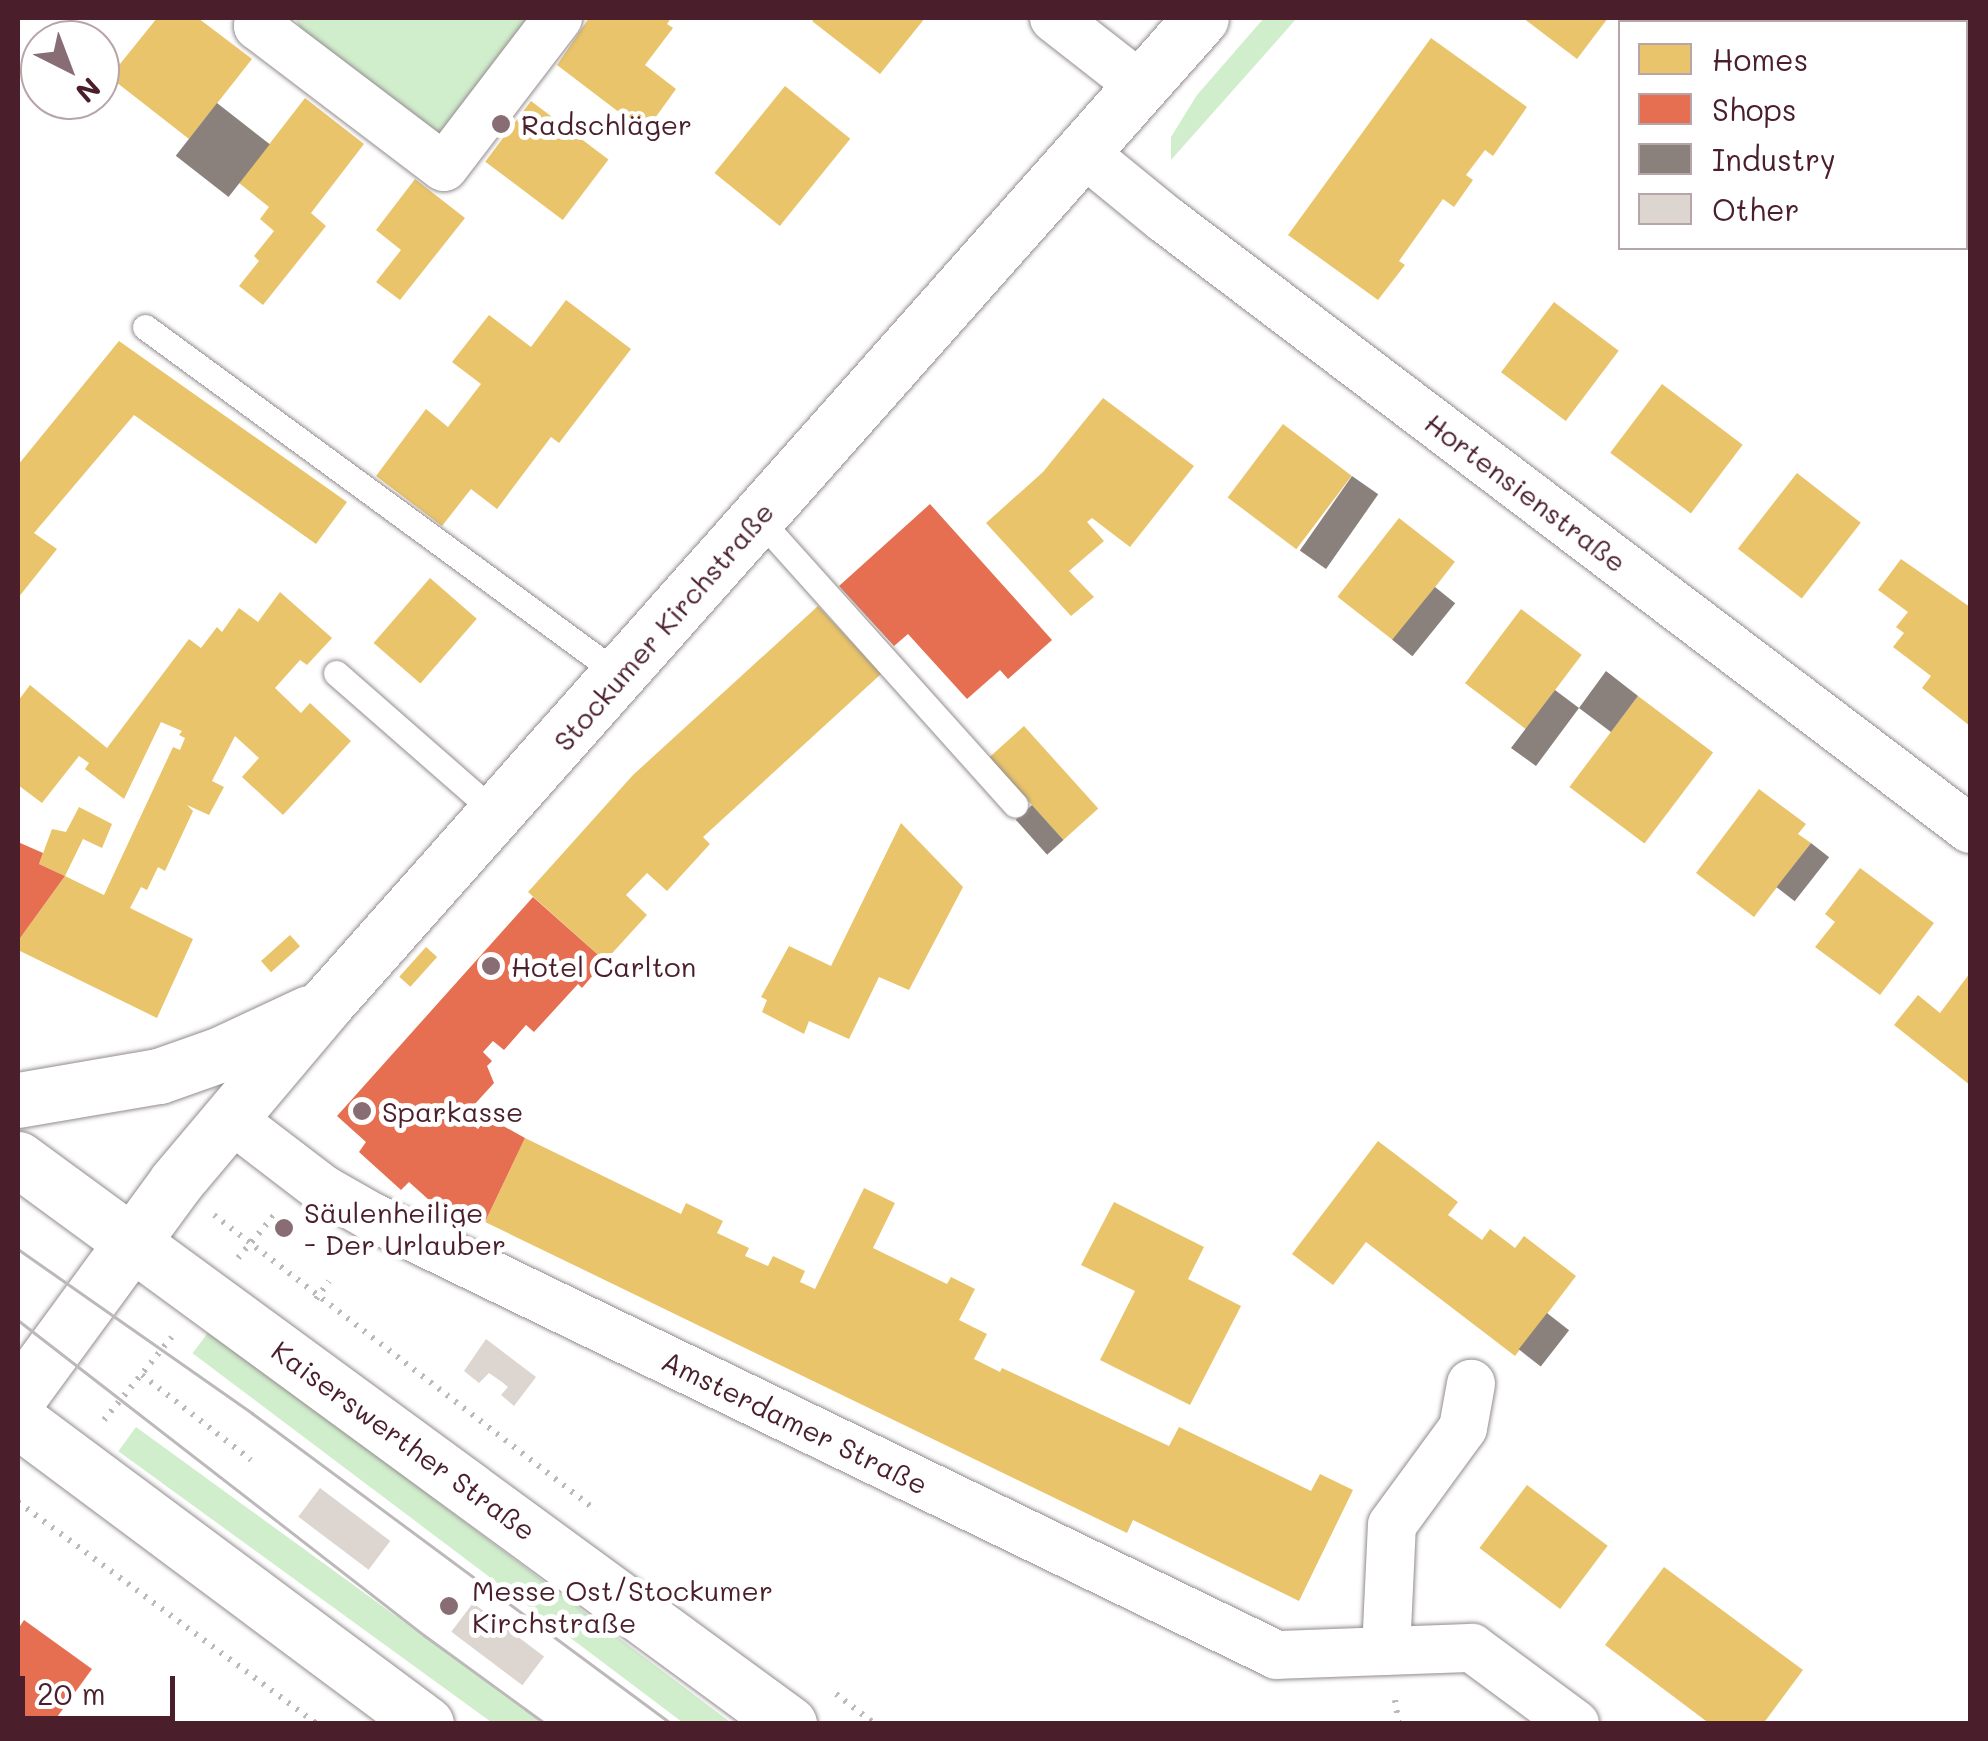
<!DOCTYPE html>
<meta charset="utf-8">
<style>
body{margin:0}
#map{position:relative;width:1988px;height:1741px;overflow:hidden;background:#fff;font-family:Mali,sans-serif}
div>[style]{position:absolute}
.green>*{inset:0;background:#d0edcc;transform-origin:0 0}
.homes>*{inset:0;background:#e9c46a;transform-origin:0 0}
.shops>*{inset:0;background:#e76f51}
.industry>*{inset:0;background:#8a817c;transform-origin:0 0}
.building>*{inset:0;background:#ddd5cf;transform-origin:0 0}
.path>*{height:6px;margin-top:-3px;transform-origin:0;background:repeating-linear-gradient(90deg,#bdb8b9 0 2.5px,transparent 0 10.5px)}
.roads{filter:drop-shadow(0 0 2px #948c8e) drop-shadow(0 0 2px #948c8e)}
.service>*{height:25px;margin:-12.5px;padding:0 12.5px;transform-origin:12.5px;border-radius:12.5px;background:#fff}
.minor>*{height:48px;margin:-24px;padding:0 24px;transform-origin:24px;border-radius:24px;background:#fff}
.tertiary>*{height:55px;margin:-27.5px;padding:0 27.5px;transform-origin:27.5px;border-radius:27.5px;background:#fff}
.tram>*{height:2.5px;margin:-1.25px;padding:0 1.25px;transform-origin:1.25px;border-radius:1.25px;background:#bdb8b9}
.dots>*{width:28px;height:28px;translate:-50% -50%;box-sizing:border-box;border:5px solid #fff;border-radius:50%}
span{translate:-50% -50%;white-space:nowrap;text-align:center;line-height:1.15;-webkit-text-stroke:10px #fff;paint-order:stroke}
.poi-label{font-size:28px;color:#4a1f2b}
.left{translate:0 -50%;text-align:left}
.street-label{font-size:28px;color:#4a1f2b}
.frame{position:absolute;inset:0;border:20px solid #4a1f2b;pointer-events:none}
.legend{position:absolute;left:1618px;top:20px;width:350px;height:230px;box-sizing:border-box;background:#fff;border:2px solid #b7a5aa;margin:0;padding:12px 18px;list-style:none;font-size:30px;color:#4a1f2b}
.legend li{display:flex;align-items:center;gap:20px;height:50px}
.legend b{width:50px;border:2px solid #b7a5aa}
.north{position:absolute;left:20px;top:20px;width:100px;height:100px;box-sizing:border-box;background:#fff;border:2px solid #b7a5aa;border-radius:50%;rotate:138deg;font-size:28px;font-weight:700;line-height:40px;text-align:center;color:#4a1f2b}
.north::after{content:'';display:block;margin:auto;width:35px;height:45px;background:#896d75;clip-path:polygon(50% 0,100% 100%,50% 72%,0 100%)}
.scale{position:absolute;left:20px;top:1676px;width:155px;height:45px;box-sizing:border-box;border:5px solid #4a1f2b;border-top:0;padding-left:12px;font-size:30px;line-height:35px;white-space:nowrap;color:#4a1f2b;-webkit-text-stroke:8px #fff;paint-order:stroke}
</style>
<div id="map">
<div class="green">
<i style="clip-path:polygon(295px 18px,543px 18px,446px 135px,435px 134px,306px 39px)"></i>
<i style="clip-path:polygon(1264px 18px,1297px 18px,1171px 160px,1171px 137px,1197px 95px)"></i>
<i style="left:210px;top:1330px;width:660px;height:29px;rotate:37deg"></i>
<i style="left:136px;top:1427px;width:498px;height:30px;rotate:36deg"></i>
</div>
<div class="homes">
<i style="clip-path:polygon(157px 18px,198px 18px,252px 59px,189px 139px,116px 82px,92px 113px,76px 100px,100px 100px,100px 49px,120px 64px)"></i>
<i style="clip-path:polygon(589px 18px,671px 18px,667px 24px,673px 28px,645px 65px,676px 89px,645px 132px,557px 65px)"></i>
<i style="clip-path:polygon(815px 18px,925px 18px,880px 74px,812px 21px)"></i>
<i style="clip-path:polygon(1523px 18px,1608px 18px,1577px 59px)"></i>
<i style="clip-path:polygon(1431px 38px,1527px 107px,1493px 156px,1485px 150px,1466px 175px,1473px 180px,1454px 207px,1443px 199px,1399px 261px,1405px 265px,1378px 300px,1288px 235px)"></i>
<i style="left:785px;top:86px;width:84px;height:112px;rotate:39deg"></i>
<i style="clip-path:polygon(305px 98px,364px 144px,311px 213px,326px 226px,263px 305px,239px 286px,259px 261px,254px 256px,274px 231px,260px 219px,269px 207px,239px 183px)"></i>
<i style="left:531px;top:101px;width:97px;height:76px;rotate:37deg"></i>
<i style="clip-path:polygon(415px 179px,465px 218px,400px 300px,376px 282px,401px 250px,376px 230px)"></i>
<i style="clip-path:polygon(566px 300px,631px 349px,559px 443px,551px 437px,497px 509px,471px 489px,442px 526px,376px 476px,426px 409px,448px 427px,481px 384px,452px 362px,489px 315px,531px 347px)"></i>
<i style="left:1554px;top:302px;width:81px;height:88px;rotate:37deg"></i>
<i style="clip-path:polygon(119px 341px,347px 502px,316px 544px,134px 415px,34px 533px,57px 549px,18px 598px,18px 465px)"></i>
<i style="left:1662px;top:384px;width:101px;height:86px;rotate:37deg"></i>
<i style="clip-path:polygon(1103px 398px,1194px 466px,1130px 547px,1092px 518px,1087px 522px,1104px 541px,1069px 571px,1094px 597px,1071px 616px,986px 523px,1043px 472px)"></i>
<i style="left:1283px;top:424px;width:86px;height:92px;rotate:37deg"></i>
<i style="left:1797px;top:473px;width:81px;height:96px;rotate:38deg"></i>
<i style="left:1399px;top:518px;width:71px;height:100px;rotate:38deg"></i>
<i style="clip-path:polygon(1901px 559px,1970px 607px,1970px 726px,1922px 688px,1931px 676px,1893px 647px,1904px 633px,1896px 627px,1908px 612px,1878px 590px)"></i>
<i style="left:430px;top:578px;width:62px;height:86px;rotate:41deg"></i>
<i style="clip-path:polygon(280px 592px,332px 638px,307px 665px,300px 660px,275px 688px,301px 713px,310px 703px,351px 741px,283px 815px,242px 777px,259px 758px,235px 736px,212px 781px,224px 787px,209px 815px,187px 805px,193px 811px,165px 871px,158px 867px,147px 890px,141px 887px,130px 908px,193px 939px,157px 1018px,18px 950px,18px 941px,65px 876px,104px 895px,173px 747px,180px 750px,185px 738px,179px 735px,182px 731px,161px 722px,124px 799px,85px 769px,89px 763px,79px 756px,42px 803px,18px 785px,18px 701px,30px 685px,107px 748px,189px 639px,201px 648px,217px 627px,222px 632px,239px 608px,258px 622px)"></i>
<i style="clip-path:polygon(818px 606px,881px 674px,703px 837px,710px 844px,667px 891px,647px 873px,626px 895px,647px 915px,605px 961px,528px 892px,633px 775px)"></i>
<i style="left:1521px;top:609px;width:76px;height:93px;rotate:37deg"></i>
<i style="left:1638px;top:696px;width:94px;height:114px;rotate:37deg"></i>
<i style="left:1024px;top:726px;width:111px;height:47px;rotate:48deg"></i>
<i style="clip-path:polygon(1759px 789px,1806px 824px,1798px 834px,1811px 843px,1754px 917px,1696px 873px)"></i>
<i style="clip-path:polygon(79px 807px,112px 824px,102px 848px,83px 839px,65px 876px,39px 864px,52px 829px,66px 832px)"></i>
<i style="clip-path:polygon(901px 823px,963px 887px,909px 990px,879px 977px,849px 1039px,809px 1021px,804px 1034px,762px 1012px,767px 1000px,761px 997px,789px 946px,831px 966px)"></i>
<i style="clip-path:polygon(1860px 868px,1934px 923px,1880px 995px,1815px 947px,1835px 922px,1825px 914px)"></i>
<i style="left:290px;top:935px;width:15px;height:39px;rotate:48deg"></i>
<i style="left:426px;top:947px;width:15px;height:40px;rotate:42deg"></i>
<i style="clip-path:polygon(1970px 973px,1970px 1085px,1894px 1025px,1918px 995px,1940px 1013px)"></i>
<i style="clip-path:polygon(525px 1138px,681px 1214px,686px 1203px,723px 1221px,717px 1233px,749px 1248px,745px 1256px,768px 1266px,773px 1256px,805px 1271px,800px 1282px,815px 1289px,864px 1188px,895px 1203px,873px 1248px,947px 1284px,951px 1277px,975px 1289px,959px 1320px,987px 1334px,974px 1359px,1000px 1372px,1002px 1368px,1169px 1446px,1179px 1427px,1311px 1491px,1320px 1474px,1353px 1490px,1299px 1601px,1133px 1520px,1127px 1533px,485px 1222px)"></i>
<i style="clip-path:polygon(1378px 1141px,1458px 1202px,1448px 1215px,1482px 1240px,1490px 1229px,1515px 1248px,1524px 1236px,1576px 1276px,1515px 1356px,1366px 1242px,1333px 1285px,1292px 1254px)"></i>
<i style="clip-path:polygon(1114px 1202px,1204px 1247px,1188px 1279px,1241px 1306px,1190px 1405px,1100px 1360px,1135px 1291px,1081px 1265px)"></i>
<i style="left:1527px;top:1485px;width:101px;height:79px;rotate:37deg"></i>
<i style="clip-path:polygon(1664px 1567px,1803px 1670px,1763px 1724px,1710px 1724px,1605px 1645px)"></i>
</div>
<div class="shops">
<i style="clip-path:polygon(930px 504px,1052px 640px,1008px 679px,1000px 670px,967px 699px,908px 634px,894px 646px,839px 586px)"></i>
<i style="clip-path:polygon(18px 842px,43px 853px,39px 864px,65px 876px,18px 941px)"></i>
<i style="clip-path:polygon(533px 897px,605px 961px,582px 988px,578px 984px,534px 1032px,526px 1025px,504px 1050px,493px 1041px,483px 1052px,492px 1061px,487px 1066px,494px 1083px,463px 1117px,478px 1129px,487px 1117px,525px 1138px,485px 1222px,446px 1202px,439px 1209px,409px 1182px,401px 1190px,359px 1152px,366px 1142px,337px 1116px)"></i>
<i style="clip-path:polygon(24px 1620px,92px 1669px,52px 1724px,18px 1724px,18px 1629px)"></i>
</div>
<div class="industry">
<i style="left:217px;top:103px;width:67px;height:67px;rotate:38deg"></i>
<i style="left:1352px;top:476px;width:32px;height:91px;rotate:35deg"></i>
<i style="left:1435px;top:587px;width:26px;height:68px;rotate:39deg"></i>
<i style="clip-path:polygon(1606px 671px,1638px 696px,1611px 732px,1579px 708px,1536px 766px,1511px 748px,1555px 690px,1579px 708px)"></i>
<i style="left:1032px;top:805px;width:47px;height:22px;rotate:48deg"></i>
<i style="left:1811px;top:843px;width:23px;height:56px;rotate:38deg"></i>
<i style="left:1547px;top:1313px;width:28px;height:46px;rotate:38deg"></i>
</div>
<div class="building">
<i style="clip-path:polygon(486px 1339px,536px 1377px,514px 1406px,501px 1395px,508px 1387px,502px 1382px,489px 1373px,479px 1383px,464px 1371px)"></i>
<i style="left:320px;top:1488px;width:88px;height:36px;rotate:37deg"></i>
<i style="left:473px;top:1603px;width:89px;height:36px;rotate:37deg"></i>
</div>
<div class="path">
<i style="left:214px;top:1215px;width:483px;rotate:37.7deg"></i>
<i style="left:238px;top:1258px;width:57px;rotate:-49.9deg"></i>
<i style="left:316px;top:1299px;width:22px;rotate:-54deg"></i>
<i style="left:142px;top:1375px;width:138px;rotate:37.9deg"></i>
<i style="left:104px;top:1420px;width:107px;rotate:-50.7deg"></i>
<i style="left:18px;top:1502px;width:372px;rotate:36.6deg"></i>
<i style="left:836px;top:1694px;width:49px;rotate:37.6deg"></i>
<i style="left:1395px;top:1700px;width:24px;rotate:81deg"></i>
</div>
<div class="roads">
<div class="service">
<i style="left:145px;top:327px;width:589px;rotate:36.23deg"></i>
<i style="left:758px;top:518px;width:385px;rotate:48.1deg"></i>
<i style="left:336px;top:673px;width:214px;rotate:41.2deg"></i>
</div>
<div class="minor">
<i style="left:264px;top:18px;width:10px;rotate:127deg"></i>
<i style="left:258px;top:26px;width:233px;rotate:37.2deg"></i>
<i style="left:444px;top:167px;width:188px;rotate:-52.6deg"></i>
<i style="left:1054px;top:18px;width:110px;rotate:38deg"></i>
<i style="left:1083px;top:152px;width:106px;rotate:39.3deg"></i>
<i style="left:1165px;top:219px;width:1010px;rotate:37.15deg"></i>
<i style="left:230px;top:1118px;width:117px;rotate:37.4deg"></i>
<i style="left:323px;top:1189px;width:56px;rotate:29.7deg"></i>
<i style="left:372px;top:1217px;width:1005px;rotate:25.83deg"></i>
<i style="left:1277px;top:1655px;width:195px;rotate:-2.1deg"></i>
<i style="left:1472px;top:1648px;width:128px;rotate:36.4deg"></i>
<i style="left:1386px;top:1651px;width:126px;rotate:-87.3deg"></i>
<i style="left:1392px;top:1525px;width:120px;rotate:-53.8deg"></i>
<i style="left:1463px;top:1428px;width:45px;rotate:-79.7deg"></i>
</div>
<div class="tertiary">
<i style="left:18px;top:1100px;width:143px;rotate:-9.7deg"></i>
<i style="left:159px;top:1076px;width:66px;rotate:-19.5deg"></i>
<i style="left:221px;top:1054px;width:97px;rotate:-25deg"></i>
<i style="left:18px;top:1159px;width:956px;rotate:36.23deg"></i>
<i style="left:18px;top:1398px;width:268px;rotate:-53.8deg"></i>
<i style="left:176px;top:1182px;width:230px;rotate:-49.9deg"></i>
<i style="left:324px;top:1006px;width:1321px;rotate:-48.41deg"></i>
<i style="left:18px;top:1420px;width:509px;rotate:36.69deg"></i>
</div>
</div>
<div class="tram">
<i style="left:18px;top:1249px;width:286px;rotate:35deg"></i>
<i style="left:252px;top:1413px;width:523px;rotate:36.52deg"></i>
<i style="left:18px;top:1320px;width:514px;rotate:37.81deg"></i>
<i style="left:424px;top:1635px;width:151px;rotate:36.1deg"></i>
</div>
<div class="dots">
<i style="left:501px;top:124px;background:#896d75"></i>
<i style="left:491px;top:966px;background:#896d75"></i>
<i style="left:362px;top:1111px;background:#896d75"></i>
<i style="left:284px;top:1228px;background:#896d75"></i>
<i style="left:449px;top:1606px;background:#896d75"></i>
</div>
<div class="poi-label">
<span class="left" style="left:521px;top:124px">Radschläger</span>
<span class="left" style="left:511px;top:966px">Hotel Carlton</span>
<span class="left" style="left:382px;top:1111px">Sparkasse</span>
<span class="left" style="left:304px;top:1228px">Säulenheilige<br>- Der Urlauber</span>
<span class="left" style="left:472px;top:1606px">Messe Ost/Stockumer<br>Kirchstraße</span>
</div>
<div class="street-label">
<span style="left:1526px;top:492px;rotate:37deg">Hortensienstraße</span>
<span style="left:663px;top:626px;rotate:-49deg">Stockumer Kirchstraße</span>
<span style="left:795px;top:1422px;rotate:26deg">Amsterdamer Straße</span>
<span style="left:404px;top:1440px;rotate:36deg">Kaiserswerther Straße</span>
</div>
<div class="frame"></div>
<ul class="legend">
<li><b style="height:28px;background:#e9c46a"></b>Homes</li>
<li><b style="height:28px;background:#e76f51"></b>Shops</li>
<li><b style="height:28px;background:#8a817c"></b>Industry</li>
<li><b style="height:28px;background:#ddd5cf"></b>Other</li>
</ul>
<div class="north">N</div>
<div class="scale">20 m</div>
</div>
